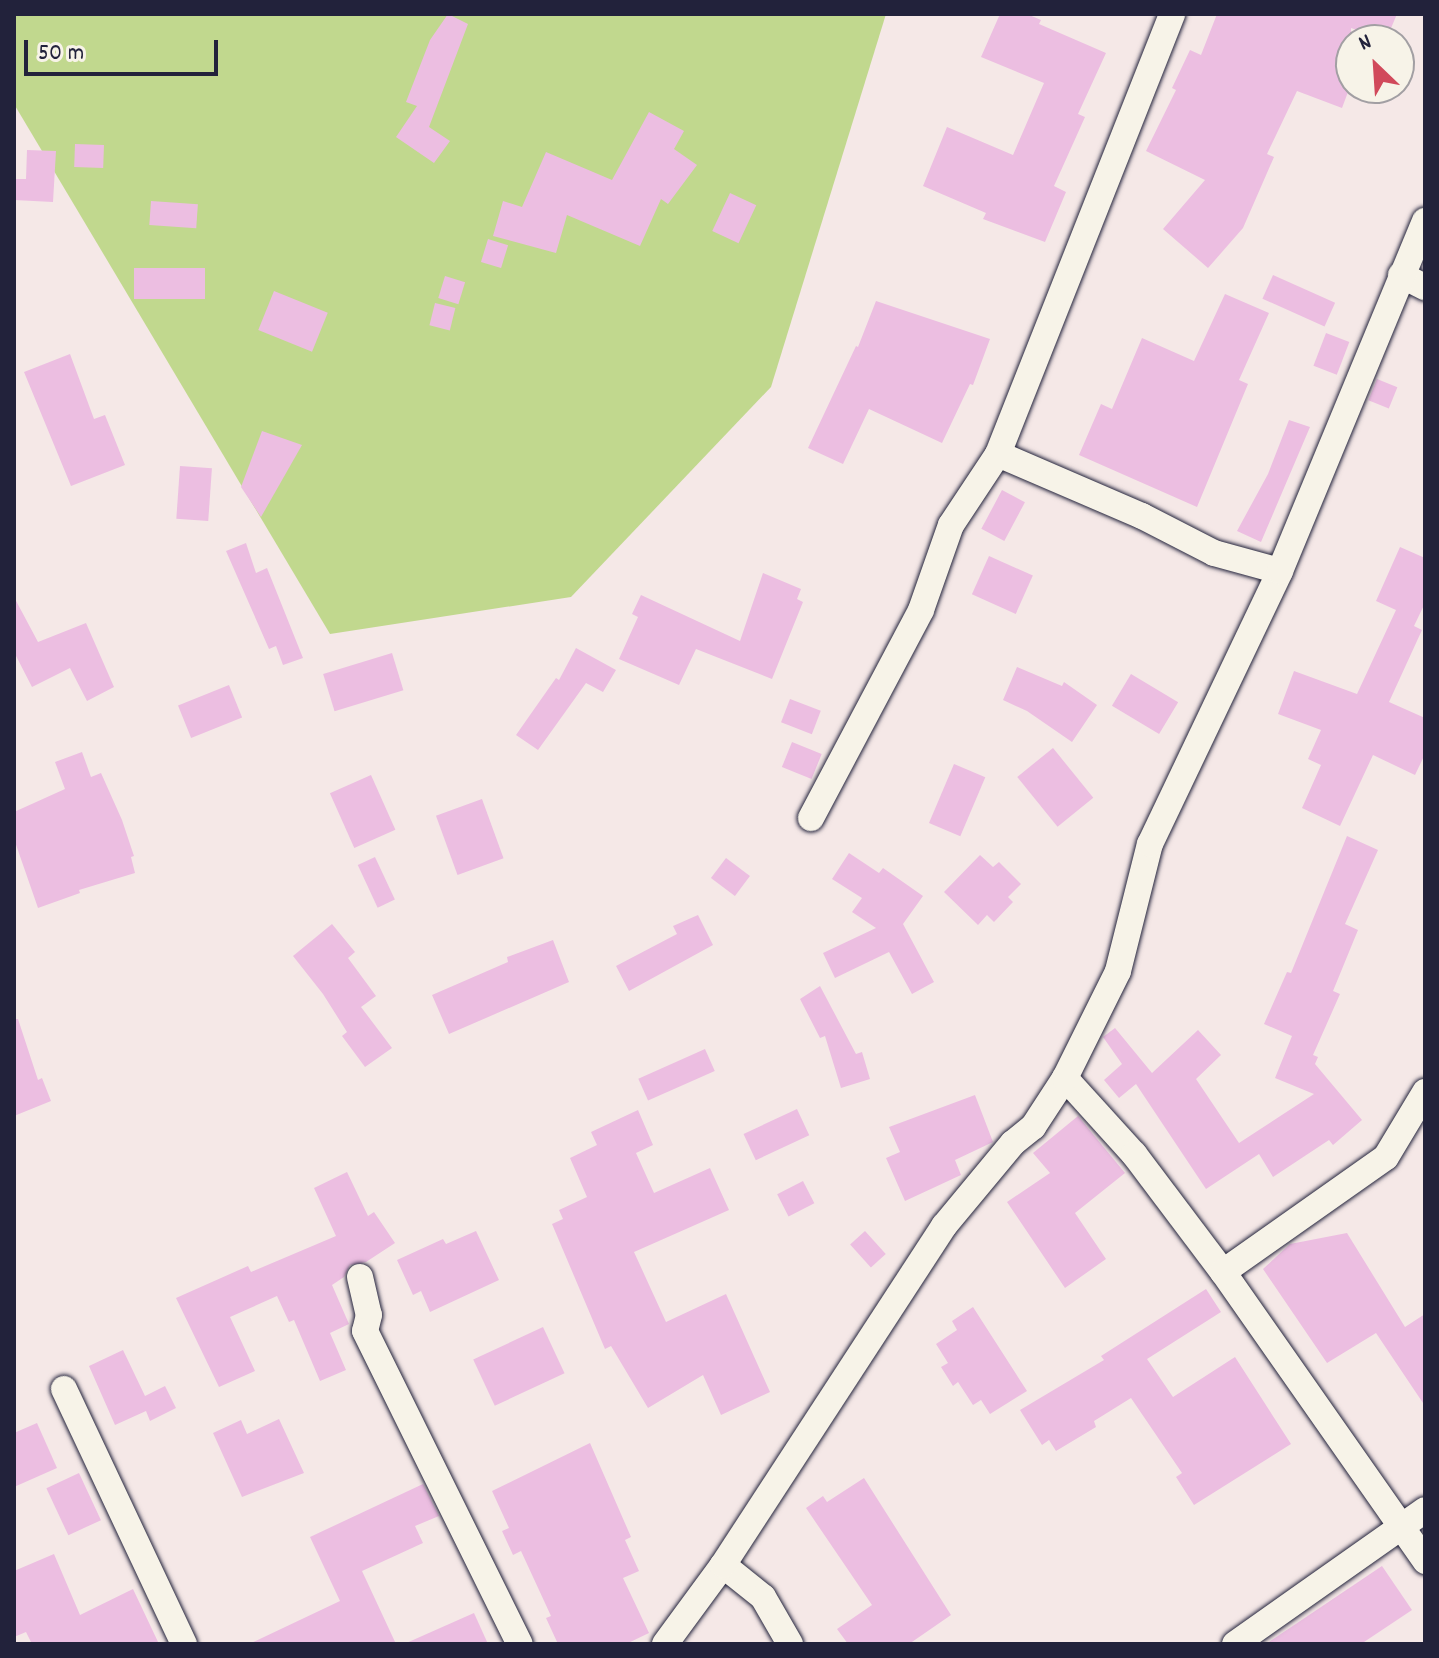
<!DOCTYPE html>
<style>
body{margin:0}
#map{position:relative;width:1439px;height:1658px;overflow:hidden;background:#f5e8e7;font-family:Dekko,sans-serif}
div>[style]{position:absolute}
.green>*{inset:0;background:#c1d88e}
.building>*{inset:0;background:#ecbee1;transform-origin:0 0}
.roads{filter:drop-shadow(0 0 2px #22223b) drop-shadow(0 0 2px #22223b)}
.street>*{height:26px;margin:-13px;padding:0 13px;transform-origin:13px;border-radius:13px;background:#f7f3e8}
span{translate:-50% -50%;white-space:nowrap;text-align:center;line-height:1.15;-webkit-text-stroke:6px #f7f3e8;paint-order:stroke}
.frame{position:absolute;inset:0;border:16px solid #22223b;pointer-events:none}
.north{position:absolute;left:1335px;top:24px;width:80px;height:80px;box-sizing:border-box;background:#f7f3e8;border:2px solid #a29fa3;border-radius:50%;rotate:335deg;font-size:22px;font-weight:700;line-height:32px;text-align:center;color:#22223b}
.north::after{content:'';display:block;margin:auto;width:28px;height:36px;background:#d1495b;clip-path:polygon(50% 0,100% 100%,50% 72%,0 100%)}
.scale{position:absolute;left:24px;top:40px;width:194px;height:36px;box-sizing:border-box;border:4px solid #22223b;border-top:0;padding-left:10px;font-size:24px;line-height:28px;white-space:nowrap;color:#22223b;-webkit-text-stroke:6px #f7f3e8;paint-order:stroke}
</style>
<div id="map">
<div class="green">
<i style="clip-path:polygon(14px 14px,886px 14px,771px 387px,571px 597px,330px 634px,14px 104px)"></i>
</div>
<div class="building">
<i style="clip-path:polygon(448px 14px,468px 24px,429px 127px,450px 141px,434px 163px,396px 137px,417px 106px,406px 102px,430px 40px)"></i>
<i style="clip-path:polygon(1000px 14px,1027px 14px,1041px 20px,1039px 24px,1106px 53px,1078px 114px,1085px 117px,1054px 186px,1066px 192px,1045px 242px,983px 219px,986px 213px,923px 186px,947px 127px,1013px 155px,1044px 83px,981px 57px)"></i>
<i style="clip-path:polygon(1217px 14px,1397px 14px,1386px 40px,1351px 28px,1351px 84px,1342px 108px,1297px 91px,1267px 154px,1274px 157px,1243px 228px,1208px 268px,1163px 229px,1205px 180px,1146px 151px,1176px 90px,1172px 88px,1190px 50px,1201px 55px)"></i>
<i style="clip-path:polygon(649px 112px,684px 131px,674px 149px,697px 165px,668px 204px,661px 199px,640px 246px,567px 215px,556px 253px,493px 236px,503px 201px,522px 207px,546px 152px,612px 180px)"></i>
<i style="left:75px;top:144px;width:29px;height:23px;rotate:2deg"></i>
<i style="clip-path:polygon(27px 150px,56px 151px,53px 202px,14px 200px,14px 179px,26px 179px)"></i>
<i style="left:730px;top:193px;width:29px;height:42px;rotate:25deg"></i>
<i style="left:151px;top:201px;width:47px;height:24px;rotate:4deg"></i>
<i style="left:488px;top:239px;width:21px;height:24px;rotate:17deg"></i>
<i style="left:205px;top:268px;width:31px;height:71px;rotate:90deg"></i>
<i style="left:1273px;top:275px;width:68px;height:26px;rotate:24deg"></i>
<i style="left:445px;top:276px;width:21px;height:23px;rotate:17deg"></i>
<i style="left:274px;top:291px;width:58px;height:42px;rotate:22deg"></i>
<i style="clip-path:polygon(1225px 294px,1269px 313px,1239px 380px,1248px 384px,1197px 507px,1079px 455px,1101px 404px,1112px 409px,1142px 338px,1194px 361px)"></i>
<i style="clip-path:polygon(876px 301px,990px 339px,973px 385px,970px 384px,942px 443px,869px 409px,843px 464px,808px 448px,856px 346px,858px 347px)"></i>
<i style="left:435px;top:303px;width:21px;height:23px;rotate:14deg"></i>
<i style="left:1326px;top:333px;width:25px;height:35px;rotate:21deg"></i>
<i style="clip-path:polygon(70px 354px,94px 419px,105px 415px,125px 465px,71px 486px,24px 372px)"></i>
<i style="left:1377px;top:379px;width:22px;height:23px;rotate:22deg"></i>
<i style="clip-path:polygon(1289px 420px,1310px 427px,1261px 542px,1237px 531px,1268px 474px)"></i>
<i style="clip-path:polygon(262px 431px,302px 445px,261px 517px,241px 487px)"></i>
<i style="left:180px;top:466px;width:32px;height:53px;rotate:4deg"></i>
<i style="left:1002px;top:490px;width:26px;height:44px;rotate:28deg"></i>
<i style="clip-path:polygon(246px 543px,256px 573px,267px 568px,303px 658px,283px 665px,276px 646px,269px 649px,226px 551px)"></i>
<i style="clip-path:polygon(1400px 547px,1425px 558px,1425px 603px,1414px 626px,1422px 630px,1389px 702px,1425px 718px,1425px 754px,1415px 775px,1373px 755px,1340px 826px,1302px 808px,1321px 765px,1308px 759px,1321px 730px,1278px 714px,1294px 671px,1357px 694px,1396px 610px,1376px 601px)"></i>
<i style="left:989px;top:556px;width:48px;height:42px;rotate:24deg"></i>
<i style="clip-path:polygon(763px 573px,801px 589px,797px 599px,803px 602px,772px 679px,696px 649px,679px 685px,619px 659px,638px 617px,632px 614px,641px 595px,740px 641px)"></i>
<i style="clip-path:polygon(14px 597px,38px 642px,86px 623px,114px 687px,87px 701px,70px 668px,32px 687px,14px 652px)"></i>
<i style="clip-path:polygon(576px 648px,616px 670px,603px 692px,586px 683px,538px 750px,516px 735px,556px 678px,559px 680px)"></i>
<i style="left:392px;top:653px;width:39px;height:72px;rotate:73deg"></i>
<i style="clip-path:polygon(1017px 667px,1062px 686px,1064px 682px,1097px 705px,1072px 742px,1027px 711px,1003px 700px)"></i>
<i style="left:1131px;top:674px;width:55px;height:37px;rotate:31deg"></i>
<i style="left:229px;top:685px;width:35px;height:55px;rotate:68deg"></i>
<i style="left:790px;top:699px;width:33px;height:25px;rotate:21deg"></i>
<i style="left:792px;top:742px;width:32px;height:27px;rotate:22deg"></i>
<i style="left:1053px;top:748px;width:64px;height:46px;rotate:51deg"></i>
<i style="clip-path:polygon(82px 752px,91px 777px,101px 773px,122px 820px,134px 856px,131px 857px,135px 873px,79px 890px,80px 893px,38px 908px,14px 839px,14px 812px,65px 789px,55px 762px)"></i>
<i style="left:954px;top:764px;width:34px;height:64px;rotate:23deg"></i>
<i style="left:371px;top:775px;width:60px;height:45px;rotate:66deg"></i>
<i style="left:482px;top:799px;width:63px;height:49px;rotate:70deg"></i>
<i style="clip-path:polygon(1347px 836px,1378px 850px,1345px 924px,1358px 930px,1333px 991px,1340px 994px,1313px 1055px,1318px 1057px,1315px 1064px,1362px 1120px,1333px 1145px,1329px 1140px,1273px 1177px,1259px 1154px,1206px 1189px,1136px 1084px,1119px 1098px,1104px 1080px,1122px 1064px,1103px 1037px,1115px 1028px,1152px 1073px,1198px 1030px,1221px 1055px,1196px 1079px,1239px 1143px,1314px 1094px,1275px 1078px,1292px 1036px,1264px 1024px,1287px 972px,1291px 973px)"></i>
<i style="clip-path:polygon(849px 853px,879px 873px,883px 868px,923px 896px,903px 924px,934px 982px,912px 994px,889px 952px,835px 978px,823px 953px,876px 928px,852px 912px,862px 898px,832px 879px)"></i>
<i style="clip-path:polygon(980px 855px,993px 867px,999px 862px,1021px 884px,1008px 897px,1013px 902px,994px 922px,987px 915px,978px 925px,944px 892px)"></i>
<i style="left:375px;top:857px;width:47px;height:19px;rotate:65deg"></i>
<i style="left:726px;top:858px;width:30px;height:25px;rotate:37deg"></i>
<i style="clip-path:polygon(698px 915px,713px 945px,629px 991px,616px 966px,677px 934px,673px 926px)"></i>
<i style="clip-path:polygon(332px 924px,355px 952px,348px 958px,376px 996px,361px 1007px,392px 1048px,365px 1067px,342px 1036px,347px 1032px,323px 994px,293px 956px)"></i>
<i style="clip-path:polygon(553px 940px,569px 982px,449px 1034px,432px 995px,508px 962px,507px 957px)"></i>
<i style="clip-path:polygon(820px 986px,856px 1054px,862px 1052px,870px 1079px,841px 1088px,825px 1036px,820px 1038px,800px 999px)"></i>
<i style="clip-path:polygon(14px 1019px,18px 1019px,38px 1080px,42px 1078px,51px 1101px,14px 1116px)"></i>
<i style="left:705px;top:1049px;width:24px;height:73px;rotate:66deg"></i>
<i style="clip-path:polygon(975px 1095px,993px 1142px,955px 1160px,961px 1175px,905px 1201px,886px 1158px,900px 1152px,889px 1127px)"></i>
<i style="left:797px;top:1109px;width:29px;height:59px;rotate:65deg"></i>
<i style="clip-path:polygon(638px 1110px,653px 1145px,636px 1153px,654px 1193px,710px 1168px,729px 1210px,634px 1252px,666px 1322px,726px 1294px,770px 1392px,721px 1415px,703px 1375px,648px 1408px,611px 1346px,605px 1349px,552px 1224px,563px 1219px,559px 1210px,587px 1197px,570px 1158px,597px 1145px,591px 1132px)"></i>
<i style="clip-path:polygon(1078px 1116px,1125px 1173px,1075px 1213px,1106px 1259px,1065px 1288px,1007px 1202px,1050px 1173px,1033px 1153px)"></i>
<i style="clip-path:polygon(347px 1172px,368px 1216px,374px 1212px,395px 1243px,366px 1262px,350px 1265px,344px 1277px,332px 1285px,349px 1324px,330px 1333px,346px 1370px,320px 1381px,294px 1320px,289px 1322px,277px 1296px,230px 1317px,255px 1371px,219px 1387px,176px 1298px,248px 1266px,251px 1272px,336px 1236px,314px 1188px)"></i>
<i style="left:803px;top:1181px;width:25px;height:29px;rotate:63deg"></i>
<i style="clip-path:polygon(476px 1231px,499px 1280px,430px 1312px,421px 1291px,413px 1295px,397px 1260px,443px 1239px,446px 1244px)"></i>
<i style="left:865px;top:1231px;width:31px;height:20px;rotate:48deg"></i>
<i style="clip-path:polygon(1347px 1233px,1405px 1327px,1425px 1314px,1425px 1406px,1376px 1333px,1327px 1363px,1263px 1269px,1290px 1244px)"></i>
<i style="clip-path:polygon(1206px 1289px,1221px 1312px,1147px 1359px,1173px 1397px,1235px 1357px,1291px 1444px,1194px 1505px,1176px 1477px,1182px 1473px,1131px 1398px,1094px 1421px,1096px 1427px,1056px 1451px,1049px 1440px,1042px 1445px,1020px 1410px,1104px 1360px,1101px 1356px)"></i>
<i style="clip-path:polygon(973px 1307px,1027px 1391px,990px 1414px,981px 1400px,973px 1405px,958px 1382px,953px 1386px,941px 1367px,948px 1363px,936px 1344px,957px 1330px,952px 1321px)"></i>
<i style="left:543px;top:1327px;width:51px;height:77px;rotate:65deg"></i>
<i style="clip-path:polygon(123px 1350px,145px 1396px,165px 1386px,176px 1408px,150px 1421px,146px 1411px,115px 1425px,89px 1366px)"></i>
<i style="clip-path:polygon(279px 1419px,304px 1473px,242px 1497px,213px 1433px,241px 1420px,247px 1434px)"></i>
<i style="clip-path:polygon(37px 1423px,57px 1468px,14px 1487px,14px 1433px)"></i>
<i style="clip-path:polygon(590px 1443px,631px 1537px,625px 1540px,639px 1571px,623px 1578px,649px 1633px,626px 1644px,558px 1644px,546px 1618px,551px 1616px,521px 1551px,513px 1555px,502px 1531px,509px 1528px,492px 1491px)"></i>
<i style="left:79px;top:1473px;width:52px;height:36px;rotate:65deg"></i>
<i style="clip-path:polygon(864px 1478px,951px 1615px,909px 1644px,848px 1644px,837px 1629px,872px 1605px,806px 1508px,823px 1496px,827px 1502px)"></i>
<i style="clip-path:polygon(423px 1484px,439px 1516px,415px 1526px,423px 1543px,362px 1571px,396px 1644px,249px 1644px,340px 1601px,310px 1537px)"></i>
<i style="clip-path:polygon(54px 1554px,80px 1615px,133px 1589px,159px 1644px,32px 1644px,26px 1632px,14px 1637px,14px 1571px)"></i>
<i style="clip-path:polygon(1382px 1566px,1412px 1610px,1361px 1644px,1266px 1644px)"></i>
<i style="clip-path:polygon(474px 1613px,488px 1644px,404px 1644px)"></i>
</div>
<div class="roads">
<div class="street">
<i style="left:1401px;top:275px;width:27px;rotate:27deg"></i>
<i style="left:998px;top:454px;width:473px;rotate:-68.4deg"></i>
<i style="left:811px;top:818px;width:235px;rotate:-62.1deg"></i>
<i style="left:921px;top:610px;width:90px;rotate:-70.6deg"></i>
<i style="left:951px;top:525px;width:85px;rotate:-56.5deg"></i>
<i style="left:998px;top:454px;width:157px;rotate:23.3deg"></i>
<i style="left:1142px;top:516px;width:81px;rotate:27.2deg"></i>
<i style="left:1214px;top:553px;width:68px;rotate:15.3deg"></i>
<i style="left:1065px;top:1078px;width:103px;rotate:47.8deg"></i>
<i style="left:1134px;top:1154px;width:148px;rotate:53deg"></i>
<i style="left:1223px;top:1272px;width:353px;rotate:55deg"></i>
<i style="left:1223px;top:1272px;width:199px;rotate:-35.2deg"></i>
<i style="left:1386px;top:1157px;width:76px;rotate:-59deg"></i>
<i style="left:360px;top:1277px;width:39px;rotate:77deg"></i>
<i style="left:369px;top:1315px;width:16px;rotate:104deg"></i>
<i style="left:365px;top:1331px;width:349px;rotate:63.7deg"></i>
<i style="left:64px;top:1389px;width:282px;rotate:64.8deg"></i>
<i style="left:723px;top:1565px;width:51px;rotate:38.7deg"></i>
<i style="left:763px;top:1597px;width:54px;rotate:60.1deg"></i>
<i style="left:665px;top:1644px;width:98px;rotate:-53.7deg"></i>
<i style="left:723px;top:1565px;width:405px;rotate:-56.9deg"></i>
<i style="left:944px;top:1226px;width:108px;rotate:-50.3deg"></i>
<i style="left:1013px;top:1143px;width:26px;rotate:-39deg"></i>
<i style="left:1033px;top:1127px;width:59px;rotate:-56.9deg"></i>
<i style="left:1065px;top:1078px;width:119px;rotate:-63.6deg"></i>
<i style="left:1118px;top:971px;width:131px;rotate:-75.9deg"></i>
<i style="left:1150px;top:844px;width:302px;rotate:-64.5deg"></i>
<i style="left:1280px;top:571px;width:379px;rotate:-67.5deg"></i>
<i style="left:1235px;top:1644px;width:232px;rotate:-35.2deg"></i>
</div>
</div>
<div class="frame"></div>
<div class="north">N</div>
<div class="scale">50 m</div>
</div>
